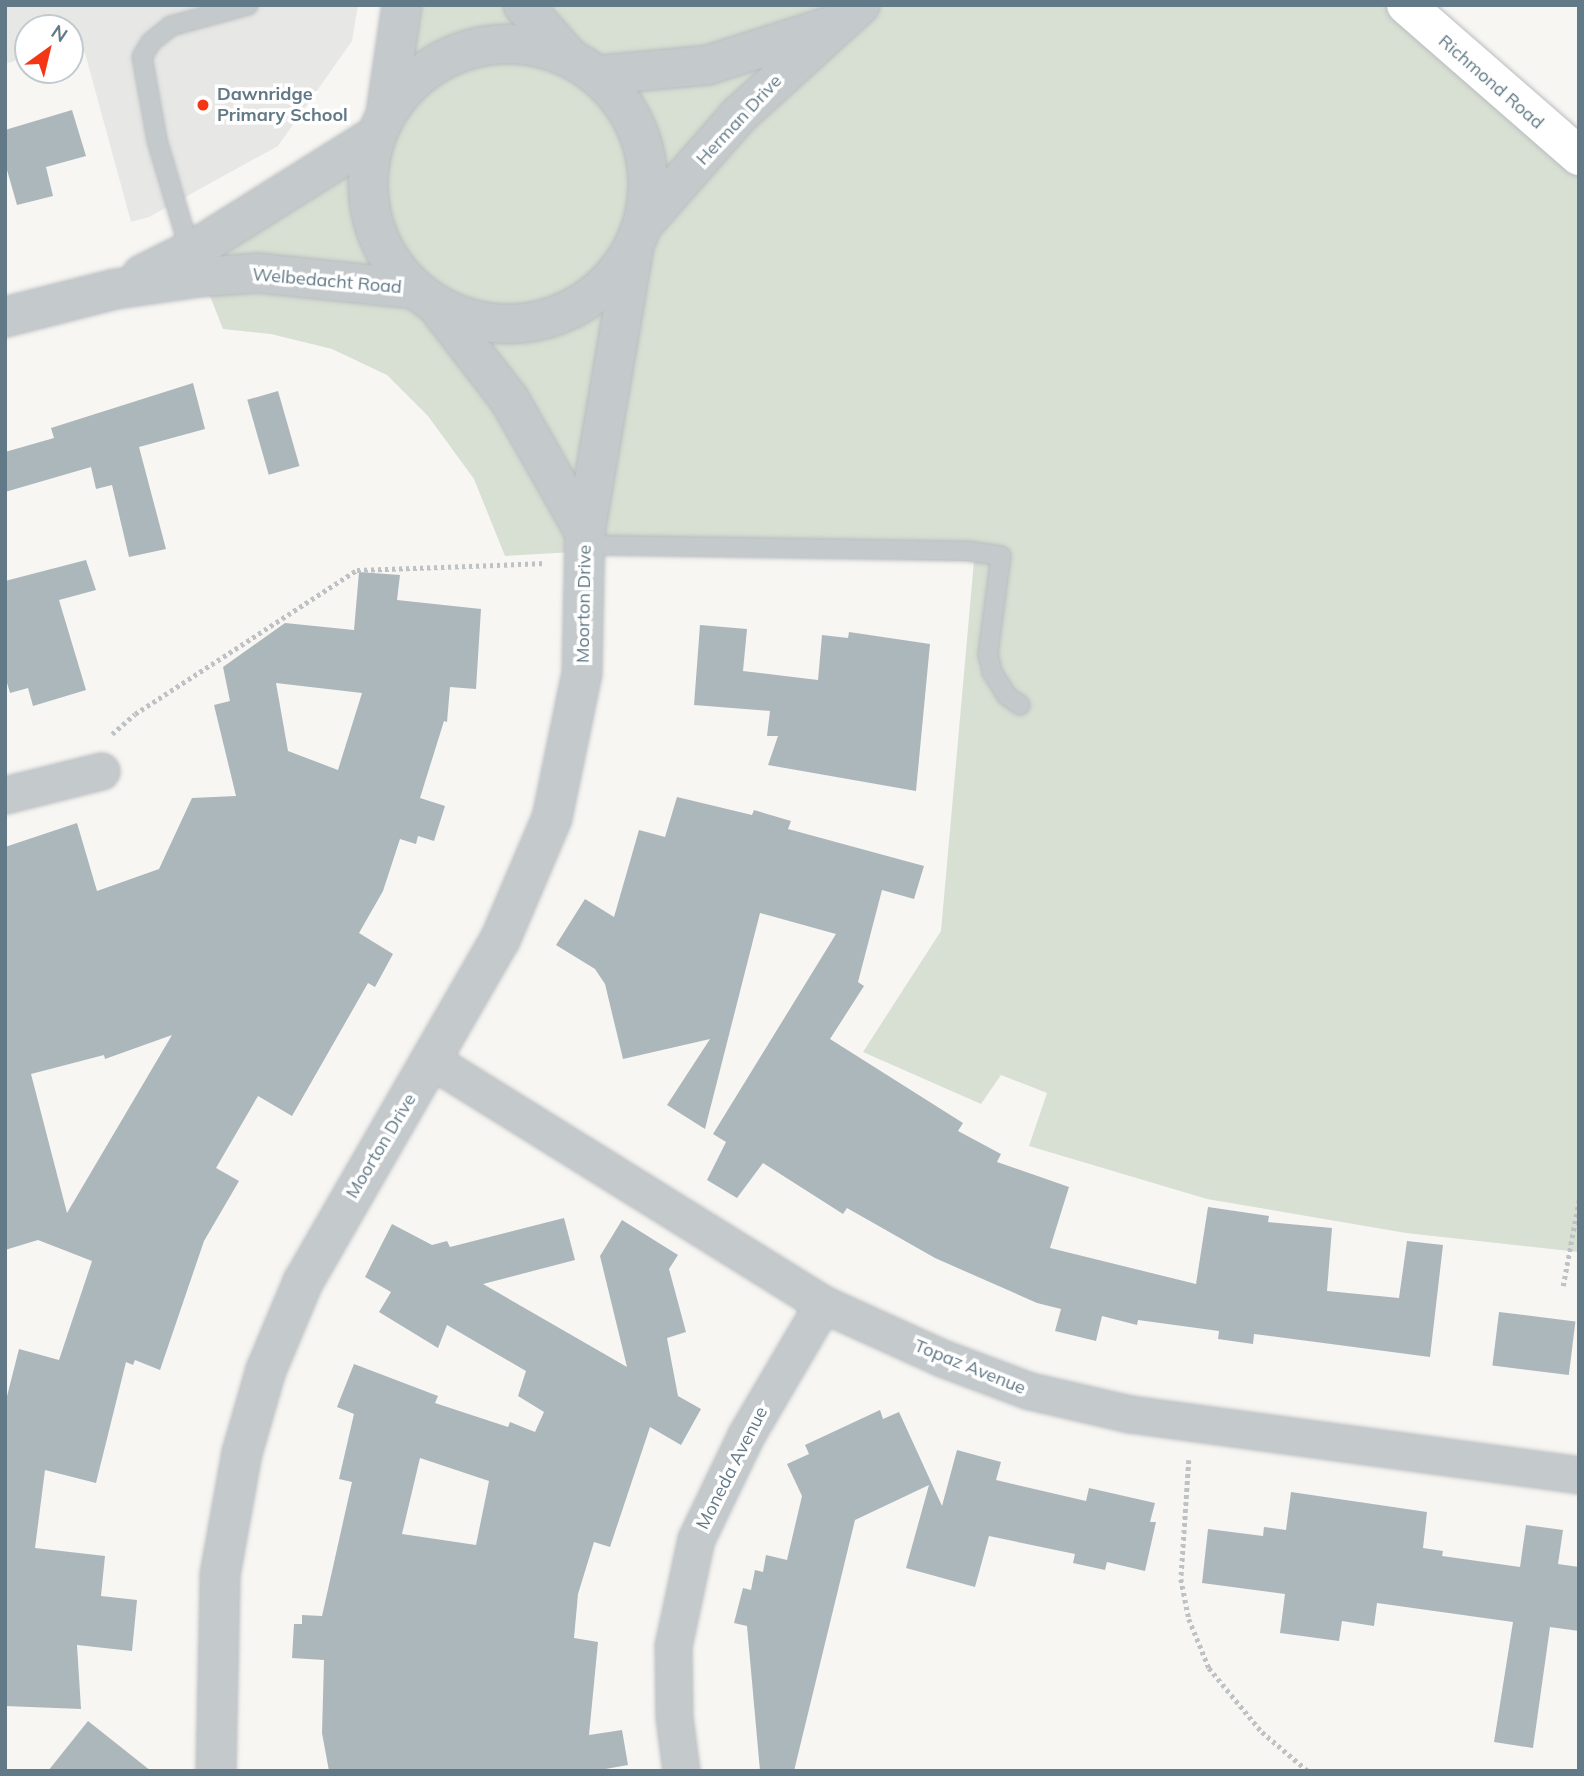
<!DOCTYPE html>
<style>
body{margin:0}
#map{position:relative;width:1584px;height:1776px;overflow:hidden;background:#f7f6f3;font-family:Mulish,sans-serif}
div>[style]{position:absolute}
.built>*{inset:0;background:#e7e8e6}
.green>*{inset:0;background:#d8dfd3}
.building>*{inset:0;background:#acb7bb;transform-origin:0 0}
.path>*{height:4.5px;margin-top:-2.25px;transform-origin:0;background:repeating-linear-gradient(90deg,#bfc2c4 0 3.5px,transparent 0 7px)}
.roads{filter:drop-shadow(0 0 2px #b8bcbf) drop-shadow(0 0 2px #b8bcbf)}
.service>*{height:18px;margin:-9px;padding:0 9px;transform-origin:9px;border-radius:9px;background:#c4c9cc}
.minor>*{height:35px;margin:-17.5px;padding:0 17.5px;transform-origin:17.5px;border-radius:17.5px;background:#c4c9cc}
.tertiary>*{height:38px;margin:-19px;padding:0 19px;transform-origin:19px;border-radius:19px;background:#c4c9cc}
.tertiary>.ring{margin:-19px;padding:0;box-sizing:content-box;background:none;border:38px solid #c4c9cc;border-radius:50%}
.trunk>*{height:38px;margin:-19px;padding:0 19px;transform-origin:19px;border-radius:19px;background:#fff}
.dots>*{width:19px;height:19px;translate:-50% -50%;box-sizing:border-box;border:4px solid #fff;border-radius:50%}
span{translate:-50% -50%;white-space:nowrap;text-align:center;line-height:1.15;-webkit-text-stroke:7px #fff;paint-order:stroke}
.street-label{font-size:18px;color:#627a87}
.poi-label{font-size:18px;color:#627a87;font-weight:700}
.left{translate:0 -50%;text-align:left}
.frame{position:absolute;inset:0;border:7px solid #627a87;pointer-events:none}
.north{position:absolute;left:14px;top:14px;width:70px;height:70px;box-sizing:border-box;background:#fff;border:2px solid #c0cacf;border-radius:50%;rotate:34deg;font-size:19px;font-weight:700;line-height:28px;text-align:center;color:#627a87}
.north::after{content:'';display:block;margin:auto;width:24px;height:32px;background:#f43615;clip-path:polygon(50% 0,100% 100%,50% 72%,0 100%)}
</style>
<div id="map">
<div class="built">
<i style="clip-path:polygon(5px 5px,358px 5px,352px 41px,278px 146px,149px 217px,131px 222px,85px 53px,70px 45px,70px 28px,28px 28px,28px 57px,5px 64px)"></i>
</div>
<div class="green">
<i style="clip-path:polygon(401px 5px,1400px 5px,1579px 163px,1579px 1252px,1406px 1233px,1207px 1199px,1029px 1146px,1047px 1093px,1001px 1075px,981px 1104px,863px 1052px,941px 931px,974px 561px,590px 551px,505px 556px,474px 479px,428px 416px,387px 375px,332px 349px,271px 334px,223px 329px,191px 248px,372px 134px)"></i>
</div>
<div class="building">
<i style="clip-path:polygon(72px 110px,86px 156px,46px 167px,53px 196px,17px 205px,5px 163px,5px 130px)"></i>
<i style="clip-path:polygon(193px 383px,205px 429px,139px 447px,166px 549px,129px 557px,112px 485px,96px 489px,91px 467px,5px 492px,5px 452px,54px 438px,51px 428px)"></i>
<i style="left:278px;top:391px;width:78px;height:32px;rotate:74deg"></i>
<i style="clip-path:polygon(86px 560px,96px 590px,59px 600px,86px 690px,33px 706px,28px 688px,10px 693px,5px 676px,5px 581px)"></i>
<i style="clip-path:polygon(evenodd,359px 572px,400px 575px,397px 600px,481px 609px,476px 689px,450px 687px,447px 722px,444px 721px,420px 798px,445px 806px,434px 841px,418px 836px,416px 844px,400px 839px,383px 891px,359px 933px,393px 954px,375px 987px,368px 983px,292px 1116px,258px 1096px,216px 1168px,239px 1181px,204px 1241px,160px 1370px,135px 1360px,133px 1365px,126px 1362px,96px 1483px,45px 1470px,35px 1548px,105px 1556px,101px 1596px,137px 1600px,132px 1651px,77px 1645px,81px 1709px,5px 1706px,5px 1404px,19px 1349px,59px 1360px,92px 1261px,38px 1240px,5px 1250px,5px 847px,77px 823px,97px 891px,159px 869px,192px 798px,236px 796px,214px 705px,230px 701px,223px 667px,285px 623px,354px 630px,359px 572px,276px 683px,362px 693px,338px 770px,288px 751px,276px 683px,359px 572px,172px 1035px,67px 1213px,31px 1074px,104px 1055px,105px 1059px,172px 1035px)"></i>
<i style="clip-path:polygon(700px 625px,747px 629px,743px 671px,818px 680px,822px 635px,848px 638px,849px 632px,930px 644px,916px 791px,768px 765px,778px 736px,767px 736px,770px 711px,694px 705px)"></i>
<i style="clip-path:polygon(677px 797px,752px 815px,754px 810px,791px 821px,788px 829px,924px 866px,914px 899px,882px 890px,858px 982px,864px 986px,830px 1039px,963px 1123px,958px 1131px,1001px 1154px,997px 1162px,1069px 1187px,1050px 1248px,1196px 1284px,1208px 1207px,1269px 1216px,1268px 1222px,1332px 1228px,1327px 1291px,1399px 1298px,1407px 1241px,1443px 1245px,1430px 1357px,1254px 1334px,1253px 1344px,1218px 1339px,1219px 1331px,1138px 1320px,1137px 1325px,1102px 1316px,1096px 1341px,1055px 1331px,1061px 1309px,1037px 1303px,935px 1258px,847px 1208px,843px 1214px,763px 1163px,737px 1198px,707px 1180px,726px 1142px,713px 1134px,836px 934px,760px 913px,705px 1129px,667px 1105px,710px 1039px,623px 1059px,605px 984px,595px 969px,556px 945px,585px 899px,614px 917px,639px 830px,665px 837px)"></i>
<i style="clip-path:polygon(evenodd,564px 1218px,575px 1260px,483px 1284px,627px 1367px,600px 1256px,622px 1220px,678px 1255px,669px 1269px,686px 1332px,667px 1338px,678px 1396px,701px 1409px,681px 1445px,650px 1427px,610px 1547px,594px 1542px,578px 1594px,574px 1638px,598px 1642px,589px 1735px,622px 1730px,628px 1765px,594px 1771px,329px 1771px,322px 1733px,324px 1660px,292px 1658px,294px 1624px,302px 1624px,302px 1615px,322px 1616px,352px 1482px,339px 1479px,354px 1414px,337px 1407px,354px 1364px,438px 1396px,435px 1403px,508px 1427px,510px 1422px,535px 1432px,544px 1412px,518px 1396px,526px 1371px,447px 1325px,438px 1348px,379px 1312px,391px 1292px,365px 1277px,392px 1224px,432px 1245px,447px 1241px,450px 1247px,564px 1218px,420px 1458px,489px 1481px,476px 1545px,402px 1534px,420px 1458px)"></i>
<i style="left:1499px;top:1312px;width:77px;height:54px;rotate:7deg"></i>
<i style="clip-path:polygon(880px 1410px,883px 1419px,899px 1412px,942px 1506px,957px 1450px,1001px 1462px,996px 1480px,1086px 1501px,1089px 1488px,1155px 1503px,1150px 1522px,1156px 1522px,1145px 1571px,1107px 1562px,1105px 1570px,1073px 1563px,1075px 1554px,989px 1536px,975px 1587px,906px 1568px,929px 1485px,855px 1520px,794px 1771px,760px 1771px,747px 1626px,734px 1623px,743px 1588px,751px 1590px,755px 1570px,763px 1572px,766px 1555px,787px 1560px,802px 1496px,787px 1464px,809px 1454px,805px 1445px)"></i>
<i style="clip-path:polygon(1291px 1492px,1427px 1512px,1423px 1548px,1443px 1551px,1442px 1556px,1520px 1567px,1526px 1525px,1563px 1530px,1558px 1564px,1579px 1567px,1579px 1631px,1550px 1627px,1533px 1748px,1494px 1742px,1513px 1622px,1377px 1603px,1374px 1626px,1342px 1621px,1339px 1641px,1280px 1633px,1285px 1594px,1202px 1583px,1208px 1529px,1263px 1536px,1264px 1527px,1286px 1530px)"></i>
<i style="clip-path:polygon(88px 1721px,151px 1771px,48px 1771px)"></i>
</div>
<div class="path">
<i style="left:112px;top:734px;width:30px;rotate:-41deg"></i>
<i style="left:135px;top:714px;width:265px;rotate:-33deg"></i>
<i style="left:357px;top:570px;width:189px;rotate:-2.1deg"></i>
<i style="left:1563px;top:1286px;width:87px;rotate:-79.5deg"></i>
<i style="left:1189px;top:1460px;width:119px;rotate:93.8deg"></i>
<i style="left:1181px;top:1579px;width:41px;rotate:78.7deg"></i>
<i style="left:1189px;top:1619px;width:53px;rotate:67.8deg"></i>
<i style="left:1209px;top:1668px;width:83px;rotate:50.4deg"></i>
<i style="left:1262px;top:1732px;width:60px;rotate:40.3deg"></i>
</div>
<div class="roads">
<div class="service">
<i style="left:190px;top:251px;width:116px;rotate:-106.6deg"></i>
<i style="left:157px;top:140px;width:84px;rotate:-100.2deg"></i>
<i style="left:142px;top:57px;width:17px;rotate:-59deg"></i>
<i style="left:151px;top:42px;width:26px;rotate:-39deg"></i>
<i style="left:171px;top:26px;width:80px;rotate:-15.3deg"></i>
<i style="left:585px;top:545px;width:382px;rotate:0.9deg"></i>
<i style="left:967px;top:551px;width:34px;rotate:8deg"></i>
<i style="left:1001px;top:556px;width:99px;rotate:97.6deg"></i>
<i style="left:988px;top:654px;width:18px;rotate:77deg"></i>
<i style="left:992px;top:672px;width:28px;rotate:58deg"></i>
<i style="left:1007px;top:696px;width:16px;rotate:35deg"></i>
</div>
<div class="minor">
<i style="left:5px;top:795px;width:99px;rotate:-14deg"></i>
<i style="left:431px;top:1060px;width:462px;rotate:31.9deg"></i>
<i style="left:823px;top:1304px;width:131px;rotate:24.4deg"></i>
<i style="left:942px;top:1358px;width:94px;rotate:20.6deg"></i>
<i style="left:1030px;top:1391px;width:103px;rotate:13deg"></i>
<i style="left:1130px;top:1414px;width:453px;rotate:7.7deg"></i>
<i style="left:681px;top:1771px;width:55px;rotate:-97.3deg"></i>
<i style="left:674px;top:1716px;width:70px;rotate:-90.8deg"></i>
<i style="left:673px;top:1646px;width:109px;rotate:-77.9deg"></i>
<i style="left:696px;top:1539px;width:115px;rotate:-64.3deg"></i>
<i style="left:746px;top:1435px;width:152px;rotate:-59.6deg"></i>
</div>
<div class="tertiary">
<i style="left:523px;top:5px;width:68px;rotate:48.6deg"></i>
<i class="ring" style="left:368px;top:44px;width:242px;height:242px"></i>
<i style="left:601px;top:75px;width:107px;rotate:-5.3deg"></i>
<i style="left:708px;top:65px;width:128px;rotate:-17.7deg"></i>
<i style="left:386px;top:113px;width:109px;rotate:-81.6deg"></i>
<i style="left:645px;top:222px;width:141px;rotate:-48.7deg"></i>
<i style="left:738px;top:116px;width:165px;rotate:-42.3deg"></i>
<i style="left:142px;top:275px;width:65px;rotate:-26.6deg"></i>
<i style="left:200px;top:246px;width:205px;rotate:-32.1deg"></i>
<i style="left:437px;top:306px;width:118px;rotate:52.3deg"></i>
<i style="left:509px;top:399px;width:154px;rotate:60.4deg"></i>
<i style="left:5px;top:317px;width:114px;rotate:-14.2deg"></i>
<i style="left:116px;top:289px;width:85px;rotate:-8.1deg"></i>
<i style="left:200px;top:277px;width:58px;rotate:-3.9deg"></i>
<i style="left:258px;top:273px;width:157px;rotate:5.9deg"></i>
<i style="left:216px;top:1771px;width:196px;rotate:-88.8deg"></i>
<i style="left:220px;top:1575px;width:124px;rotate:-79.8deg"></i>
<i style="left:242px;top:1453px;width:86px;rotate:-73.9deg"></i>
<i style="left:266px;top:1370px;width:95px;rotate:-67.2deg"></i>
<i style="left:303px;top:1282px;width:395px;rotate:-60.1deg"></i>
<i style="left:500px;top:940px;width:133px;rotate:-66.9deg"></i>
<i style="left:552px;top:818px;width:148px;rotate:-78.3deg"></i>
<i style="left:582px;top:673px;width:140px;rotate:-88.8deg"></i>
<i style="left:585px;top:533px;width:286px;rotate:-80.3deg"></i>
</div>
<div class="trunk">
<i style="left:1406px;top:5px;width:230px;rotate:41.1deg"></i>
</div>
</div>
<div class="dots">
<i style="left:203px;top:105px;background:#f43615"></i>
</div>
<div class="street-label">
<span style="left:1491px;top:82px;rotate:41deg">Richmond Road</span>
<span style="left:739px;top:120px;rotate:-47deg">Herman Drive</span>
<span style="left:327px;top:281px;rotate:5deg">Welbedacht Road</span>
<span style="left:584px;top:604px;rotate:-89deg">Moorton Drive</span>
<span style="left:381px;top:1146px;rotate:-59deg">Moorton Drive</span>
<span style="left:970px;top:1367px;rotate:22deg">Topaz Avenue</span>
<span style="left:732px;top:1468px;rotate:-63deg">Moneda Avenue</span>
</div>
<div class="poi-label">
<span class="left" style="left:217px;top:105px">Dawnridge<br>Primary School</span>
</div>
<div class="frame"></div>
<div class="north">N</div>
</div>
